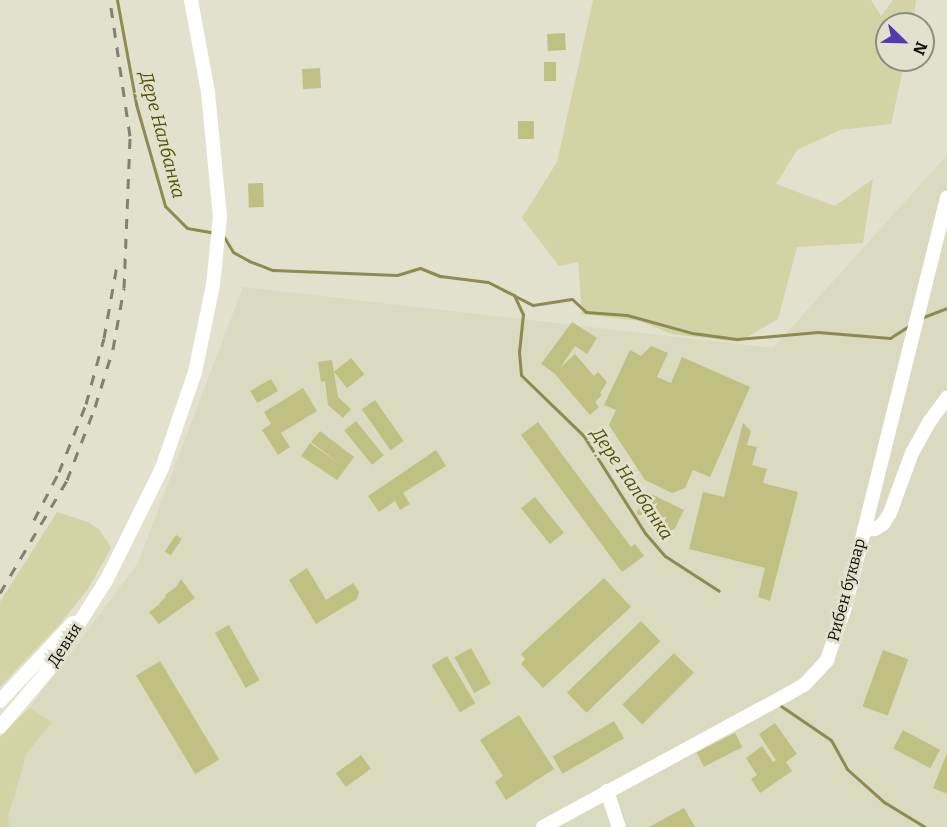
<!DOCTYPE html>
<meta charset="utf-8">
<style>
body{margin:0}
#map{position:relative;width:947px;height:827px;overflow:hidden;background:#e1e1ce;font-family:Bitter,serif}
div>[style]{position:absolute}
.built>*{inset:0;background:#d9dabf}
.green>*{inset:0;background:#d3d3a6}
.stream>*{height:3px;margin:-1.5px;padding:0 1.5px;transform-origin:1.5px;border-radius:1.5px;background:#8d8b50}
.building>*{inset:0;background:#c1c083;transform-origin:0 0}
.minor>*{height:14px;margin:-7px;padding:0 7px;transform-origin:7px;border-radius:7px;background:#fff}
.rail>*{height:3px;margin-top:-1.5px;transform-origin:0;background:repeating-linear-gradient(90deg,#808073 0 10px,transparent 0 20px)}
span{translate:-50% -50%;white-space:nowrap;text-align:center;line-height:1.15;-webkit-text-stroke:5px #e1e1ce;paint-order:stroke}
.street-label{font-size:16px;color:#101009}
.water-label{font-size:18px;color:#535003;font-style:italic}
.north{position:absolute;left:875px;top:12px;width:60px;height:60px;box-sizing:border-box;background:#e1e1ce;border:2px solid #8d8d7f;border-radius:50%;rotate:113deg;font-size:16px;font-weight:700;line-height:24px;text-align:center;color:#101009}
.north::after{content:'';display:block;margin:auto;width:21px;height:27px;background:#5539b1;clip-path:polygon(50% 0,100% 100%,50% 72%,0 100%)}
</style>
<div id="map">
<div class="built">
<i style="clip-path:polygon(947px 155px,947px 827px,0 827px,0 737px,29px 708px,138px 563px,243px 287px,773px 348px)"></i>
</div>
<div class="green">
<i style="clip-path:polygon(593px 0,871px 0,881px 16px,893px 0,916px 0,913px 24px,887px 24px,887px 60px,905px 60px,891px 124px,840px 130px,797px 150px,776px 184px,835px 206px,873px 179px,863px 243px,797px 247px,778px 319px,739px 342px,671px 334px,640px 321px,582px 314px,578px 262px,559px 266px,522px 218px,557px 162px)"></i>
<i style="clip-path:polygon(57px 512px,88px 522px,100px 530px,111px 548px,88px 589px,59px 625px,0 687px,0 602px)"></i>
<i style="clip-path:polygon(29px 708px,52px 722px,27px 753px,8px 816px,9px 827px,0 827px,0 737px)"></i>
</div>
<div class="stream">
<i style="left:117px;top:0;width:106px;rotate:79.6deg"></i>
<i style="left:136px;top:104px;width:106px;rotate:74.1deg"></i>
<i style="left:165px;top:206px;width:31px;rotate:45deg"></i>
<i style="left:187px;top:228px;width:29px;rotate:10deg"></i>
<i style="left:224px;top:237px;width:17px;rotate:59deg"></i>
<i style="left:233px;top:252px;width:18px;rotate:29deg"></i>
<i style="left:249px;top:261px;width:26px;rotate:21deg"></i>
<i style="left:273px;top:270px;width:124px;rotate:2.3deg"></i>
<i style="left:397px;top:275px;width:24px;rotate:-17deg"></i>
<i style="left:420px;top:268px;width:22px;rotate:22deg"></i>
<i style="left:440px;top:276px;width:48px;rotate:7.1deg"></i>
<i style="left:488px;top:282px;width:29px;rotate:27deg"></i>
<i style="left:514px;top:295px;width:21px;rotate:65deg"></i>
<i style="left:523px;top:314px;width:38px;rotate:96deg"></i>
<i style="left:519px;top:352px;width:23px;rotate:85deg"></i>
<i style="left:521px;top:375px;width:86px;rotate:44.1deg"></i>
<i style="left:583px;top:435px;width:116px;rotate:57.7deg"></i>
<i style="left:645px;top:533px;width:30px;rotate:49deg"></i>
<i style="left:665px;top:556px;width:64px;rotate:32.9deg"></i>
<i style="left:515px;top:296px;width:20px;rotate:27deg"></i>
<i style="left:533px;top:305px;width:39px;rotate:-9deg"></i>
<i style="left:572px;top:299px;width:19px;rotate:43deg"></i>
<i style="left:586px;top:312px;width:41px;rotate:4.2deg"></i>
<i style="left:627px;top:315px;width:67px;rotate:15.5deg"></i>
<i style="left:692px;top:333px;width:45px;rotate:7.6deg"></i>
<i style="left:737px;top:339px;width:81px;rotate:-4.9deg"></i>
<i style="left:818px;top:332px;width:72px;rotate:4.8deg"></i>
<i style="left:890px;top:338px;width:24px;rotate:-33deg"></i>
<i style="left:921px;top:318px;width:28px;rotate:-21deg"></i>
<i style="left:781px;top:706px;width:60px;rotate:34.2deg"></i>
<i style="left:831px;top:740px;width:33px;rotate:61deg"></i>
<i style="left:847px;top:769px;width:50px;rotate:41.7deg"></i>
<i style="left:884px;top:802px;width:48px;rotate:31.4deg"></i>
</div>
<div class="building">
<i style="left:565px;top:33px;width:17px;height:18px;rotate:87deg"></i>
<i style="left:544px;top:62px;width:12px;height:19px"></i>
<i style="left:320px;top:68px;width:20px;height:18px;rotate:87deg"></i>
<i style="left:518px;top:121px;width:16px;height:18px"></i>
<i style="left:263px;top:183px;width:24px;height:15px;rotate:88deg"></i>
<i style="clip-path:polygon(572px 322px,597px 338px,587px 354px,575px 346px,560px 368px,575px 354px,594px 376px,598px 372px,607px 382px,600px 393px,602px 395px,595px 402px,599px 407px,590px 415px,554px 373px,541px 364px)"></i>
<i style="clip-path:polygon(651px 346px,668px 353px,657px 377px,671px 383px,682px 357px,750px 387px,710px 477px,693px 470px,685px 488px,672px 493px,645px 480px,609px 425px,616px 410px,604px 405px,630px 350px,641px 356px)"></i>
<i style="left:351px;top:358px;width:21px;height:22px;rotate:51deg"></i>
<i style="clip-path:polygon(332px 360px,338px 397px,351px 409px,343px 418px,328px 405px,325px 381px,321px 382px,318px 362px)"></i>
<i style="left:271px;top:379px;width:14px;height:24px;rotate:60deg"></i>
<i style="clip-path:polygon(303px 388px,317px 411px,281px 433px,290px 447px,278px 455px,262px 430px,271px 424px,264px 412px)"></i>
<i style="left:375px;top:400px;width:50px;height:16px;rotate:55deg"></i>
<i style="left:356px;top:421px;width:44px;height:15px;rotate:51deg"></i>
<i style="clip-path:polygon(538px 422px,631px 547px,635px 544px,644px 556px,622px 572px,521px 435px)"></i>
<i style="clip-path:polygon(743px 423px,751px 431px,747px 445px,757px 447px,752px 465px,767px 469px,763px 483px,798px 492px,770px 601px,758px 597px,765px 568px,689px 549px,703px 492px,724px 497px)"></i>
<i style="clip-path:polygon(320px 431px,354px 457px,337px 480px,301px 456px,310px 443px,340px 464px,311px 442px)"></i>
<i style="clip-path:polygon(436px 450px,446px 466px,403px 493px,410px 504px,400px 510px,395px 501px,379px 512px,368px 496px)"></i>
<i style="left:647px;top:492px;width:41px;height:24px;rotate:26deg"></i>
<i style="left:535px;top:497px;width:46px;height:18px;rotate:51deg"></i>
<i style="left:176px;top:535px;width:7px;height:20px;rotate:34deg"></i>
<i style="clip-path:polygon(307px 568px,326px 600px,353px 583px,359px 592px,357px 599px,316px 624px,289px 580px)"></i>
<i style="clip-path:polygon(604px 578px,631px 607px,543px 688px,521px 664px,525px 659px,521px 654px)"></i>
<i style="clip-path:polygon(181px 579px,195px 598px,159px 624px,149px 612px,160px 604px,159px 603px,166px 597px,165px 595px,176px 587px)"></i>
<i style="left:641px;top:621px;width:28px;height:103px;rotate:46deg"></i>
<i style="left:229px;top:625px;width:63px;height:16px;rotate:61deg"></i>
<i style="left:471px;top:648px;width:41px;height:19px;rotate:61deg"></i>
<i style="left:883px;top:650px;width:27px;height:60px;rotate:20deg"></i>
<i style="left:674px;top:653px;width:28px;height:73px;rotate:45deg"></i>
<i style="left:447px;top:656px;width:55px;height:18px;rotate:59deg"></i>
<i style="left:160px;top:661px;width:115px;height:28px;rotate:59deg"></i>
<i style="clip-path:polygon(519px 715px,554px 769px,506px 800px,495px 782px,503px 776px,480px 740px)"></i>
<i style="left:614px;top:721px;width:20px;height:71px;rotate:60deg"></i>
<i style="clip-path:polygon(775px 723px,797px 754px,786px 762px,792px 771px,760px 793px,751px 779px,757px 775px,746px 758px,762px 746px,773px 762px,776px 760px,759px 734px)"></i>
<i style="left:903px;top:730px;width:42px;height:21px;rotate:28deg"></i>
<i style="left:735px;top:733px;width:16px;height:43px;rotate:63deg"></i>
<i style="clip-path:polygon(947px 753px,947px 794px,933px 788px)"></i>
<i style="left:361px;top:755px;width:17px;height:31px;rotate:54deg"></i>
<i style="clip-path:polygon(684px 808px,695px 827px,649px 827px)"></i>
</div>
<div class="minor">
<i style="left:864px;top:530px;width:11px;rotate:-5deg"></i>
<i style="left:875px;top:529px;width:9px;rotate:-32deg"></i>
<i style="left:883px;top:524px;width:13px;rotate:-58deg"></i>
<i style="left:890px;top:513px;width:64px;rotate:-69.9deg"></i>
<i style="left:912px;top:453px;width:37px;rotate:-61deg"></i>
<i style="left:930px;top:421px;width:29px;rotate:-54deg"></i>
<i style="left:0;top:701px;width:107px;rotate:-46.9deg"></i>
<i style="left:0;top:727px;width:80px;rotate:-49.6deg"></i>
<i style="left:52px;top:666px;width:103px;rotate:-57.7deg"></i>
<i style="left:107px;top:579px;width:124px;rotate:-63.6deg"></i>
<i style="left:162px;top:468px;width:102px;rotate:-71deg"></i>
<i style="left:195px;top:372px;width:89px;rotate:-78.3deg"></i>
<i style="left:213px;top:285px;width:68px;rotate:-84.1deg"></i>
<i style="left:220px;top:217px;width:126px;rotate:-95.5deg"></i>
<i style="left:208px;top:92px;width:94px;rotate:-100.5deg"></i>
<i style="left:607px;top:791px;width:38px;rotate:72deg"></i>
<i style="left:543px;top:827px;width:279px;rotate:-28.5deg"></i>
<i style="left:788px;top:694px;width:20px;rotate:-30deg"></i>
<i style="left:805px;top:684px;width:33px;rotate:-47deg"></i>
<i style="left:827px;top:660px;width:56px;rotate:-71.2deg"></i>
<i style="left:845px;top:607px;width:422px;rotate:-76deg"></i>
</div>
<div class="rail">
<i style="left:34px;top:520px;width:54px;rotate:-62.5deg"></i>
<i style="left:59px;top:472px;width:73px;rotate:-68.3deg"></i>
<i style="left:86px;top:404px;width:68px;rotate:-74.7deg"></i>
<i style="left:104px;top:338px;width:74px;rotate:-79.9deg"></i>
<i style="left:0;top:593px;width:131px;rotate:-59.3deg"></i>
<i style="left:67px;top:480px;width:78px;rotate:-69deg"></i>
<i style="left:95px;top:407px;width:61px;rotate:-72.8deg"></i>
<i style="left:113px;top:349px;width:62px;rotate:-79.8deg"></i>
<i style="left:124px;top:288px;width:152px;rotate:-87.7deg"></i>
<i style="left:130px;top:136px;width:137px;rotate:-98.4deg"></i>
</div>
<div class="street-label">
<span style="left:847px;top:590px;rotate:-75deg">Рибен буквар</span>
<span style="left:65px;top:645px;rotate:-57deg">Девня</span>
</div>
<div class="water-label">
<span style="left:162px;top:135px;rotate:75deg">Дере Налбанка</span>
<span style="left:632px;top:484px;rotate:56deg">Дере Налбанка</span>
</div>
<div class="north">N</div>
</div>
